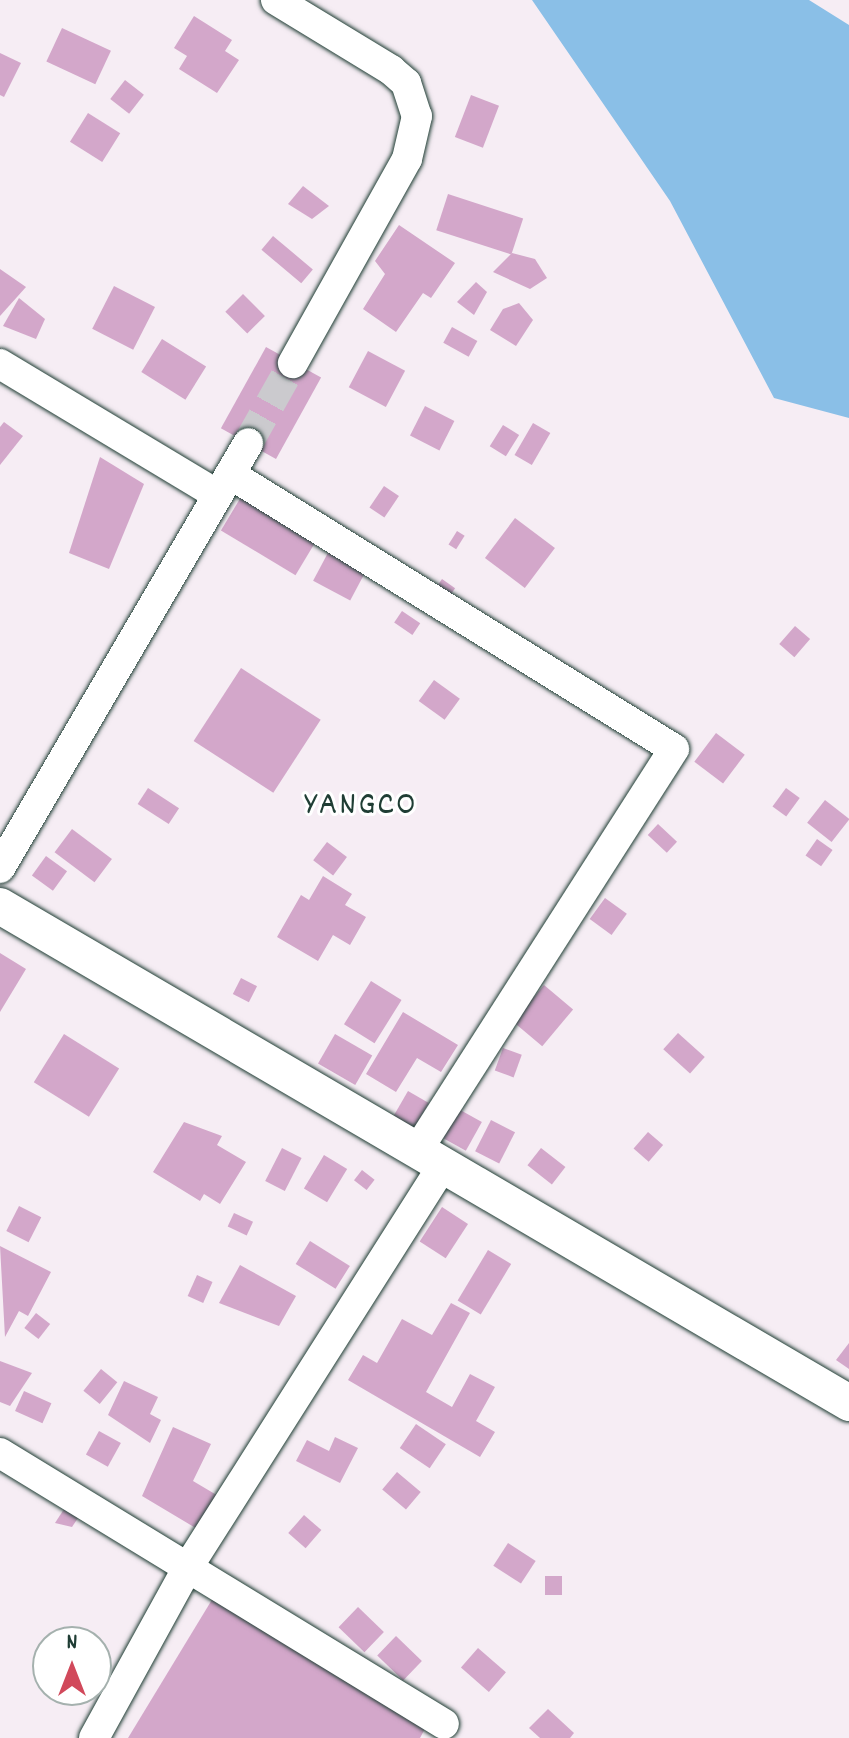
<!DOCTYPE html>
<style>
body{margin:0}
#map{position:relative;width:849px;height:1738px;overflow:hidden;background:#f6edf4;font-family:Dekko,sans-serif}
div>[style]{position:absolute}
.water>*{inset:0;background:#8abfe7}
.building>*{inset:0;background:#d3a7ca;transform-origin:0 0}
.minor-tunnel>*{height:30px;margin-top:-15px;transform-origin:0;background:repeating-linear-gradient(90deg,#cbcace 0 30px,transparent 0 45px)}
.roads{filter:drop-shadow(0 0 2px #1f3d34) drop-shadow(0 0 2px #1f3d34)}
.minor>*{height:30px;margin:-15px;padding:0 15px;transform-origin:15px;border-radius:15px;background:#fff}
.tertiary>*{height:36px;margin:-18px;padding:0 18px;transform-origin:18px;border-radius:18px;background:#fff}
span{translate:-50% -50%;white-space:nowrap;text-align:center;line-height:1.15;-webkit-text-stroke:6px #fff;paint-order:stroke}
.quarter-label{font-size:34px;color:#1f3d34;letter-spacing:2px}
.north{position:absolute;left:32px;top:1626px;width:80px;height:80px;box-sizing:border-box;background:#fff;border:2px solid #a5b1ae;border-radius:50%;rotate:0deg;font-size:22px;font-weight:700;line-height:32px;text-align:center;color:#1f3d34}
.north::after{content:'';display:block;margin:auto;width:28px;height:36px;background:#d1495b;clip-path:polygon(50% 0,100% 100%,50% 72%,0 100%)}
</style>
<div id="map">
<div class="water">
<i style="clip-path:polygon(532px 0,809px 0,849px 25px,849px 418px,774px 398px,670px 201px)"></i>
</div>
<div class="building">
<i style="clip-path:polygon(194px 16px,232px 40px,225px 51px,239px 60px,217px 93px,179px 69px,187px 56px,174px 48px)"></i>
<i style="left:62px;top:28px;width:54px;height:37px;rotate:25deg"></i>
<i style="clip-path:polygon(0 53px,21px 63px,4px 97px,0 95px)"></i>
<i style="left:125px;top:80px;width:24px;height:24px;rotate:38deg"></i>
<i style="left:471px;top:95px;width:30px;height:45px;rotate:21deg"></i>
<i style="left:88px;top:113px;width:38px;height:34px;rotate:32deg"></i>
<i style="clip-path:polygon(303px 186px,329px 206px,312px 219px,288px 204px)"></i>
<i style="left:448px;top:194px;width:79px;height:38px;rotate:18deg"></i>
<i style="clip-path:polygon(399px 225px,455px 263px,431px 298px,423px 293px,396px 332px,363px 309px,385px 274px,375px 261px)"></i>
<i style="left:273px;top:236px;width:52px;height:18px;rotate:40deg"></i>
<i style="clip-path:polygon(512px 253px,535px 259px,547px 278px,530px 289px,493px 272px)"></i>
<i style="clip-path:polygon(0 269px,26px 287px,0 316px)"></i>
<i style="clip-path:polygon(476px 282px,487px 292px,474px 315px,457px 302px)"></i>
<i style="left:114px;top:286px;width:46px;height:48px;rotate:27deg"></i>
<i style="left:243px;top:294px;width:31px;height:25px;rotate:45deg"></i>
<i style="clip-path:polygon(19px 298px,45px 319px,36px 339px,3px 326px)"></i>
<i style="clip-path:polygon(519px 303px,533px 320px,516px 346px,490px 330px,503px 309px)"></i>
<i style="left:452px;top:327px;width:29px;height:18px;rotate:29deg"></i>
<i style="left:162px;top:339px;width:52px;height:39px;rotate:32deg"></i>
<i style="left:266px;top:347px;width:63px;height:93px;rotate:29deg"></i>
<i style="left:368px;top:351px;width:42px;height:41px;rotate:28deg"></i>
<i style="left:425px;top:406px;width:33px;height:33px;rotate:27deg"></i>
<i style="clip-path:polygon(4px 422px,23px 436px,0 465px,0 427px)"></i>
<i style="left:533px;top:423px;width:20px;height:37px;rotate:30deg"></i>
<i style="left:503px;top:425px;width:19px;height:25px;rotate:32deg"></i>
<i style="clip-path:polygon(100px 457px,144px 484px,109px 569px,69px 553px)"></i>
<i style="left:384px;top:486px;width:18px;height:26px;rotate:34deg"></i>
<i style="left:241px;top:497px;width:87px;height:39px;rotate:31deg"></i>
<i style="left:515px;top:518px;width:50px;height:50px;rotate:37deg"></i>
<i style="left:457px;top:531px;width:9px;height:16px;rotate:32deg"></i>
<i style="left:330px;top:549px;width:42px;height:36px;rotate:28deg"></i>
<i style="left:442px;top:579px;width:16px;height:14px;rotate:35deg"></i>
<i style="left:402px;top:611px;width:22px;height:14px;rotate:34deg"></i>
<i style="left:795px;top:626px;width:20px;height:24px;rotate:41deg"></i>
<i style="left:241px;top:668px;width:95px;height:87px;rotate:33deg"></i>
<i style="left:434px;top:680px;width:32px;height:26px;rotate:36deg"></i>
<i style="left:716px;top:733px;width:36px;height:36px;rotate:37deg"></i>
<i style="left:148px;top:788px;width:37px;height:19px;rotate:33deg"></i>
<i style="left:786px;top:788px;width:17px;height:23px;rotate:36deg"></i>
<i style="left:825px;top:800px;width:31px;height:29px;rotate:38deg"></i>
<i style="left:658px;top:824px;width:26px;height:15px;rotate:43deg"></i>
<i style="left:72px;top:829px;width:50px;height:29px;rotate:37deg"></i>
<i style="left:817px;top:839px;width:19px;height:20px;rotate:35deg"></i>
<i style="left:327px;top:842px;width:25px;height:23px;rotate:37deg"></i>
<i style="left:46px;top:856px;width:26px;height:24px;rotate:36deg"></i>
<i style="clip-path:polygon(323px 876px,352px 894px,345px 905px,366px 917px,350px 945px,333px 935px,318px 961px,277px 937px,301px 895px,309px 900px)"></i>
<i style="left:605px;top:898px;width:27px;height:26px;rotate:36deg"></i>
<i style="clip-path:polygon(0 953px,26px 969px,0 1012px)"></i>
<i style="left:241px;top:978px;width:18px;height:18px;rotate:27deg"></i>
<i style="left:371px;top:981px;width:36px;height:51px;rotate:32deg"></i>
<i style="left:544px;top:985px;width:38px;height:48px;rotate:40deg"></i>
<i style="clip-path:polygon(403px 1012px,458px 1045px,441px 1072px,417px 1058px,396px 1092px,366px 1074px)"></i>
<i style="left:678px;top:1033px;width:36px;height:22px;rotate:42deg"></i>
<i style="left:64px;top:1034px;width:65px;height:57px;rotate:32deg"></i>
<i style="left:335px;top:1034px;width:43px;height:34px;rotate:30deg"></i>
<i style="left:503px;top:1048px;width:20px;height:24px;rotate:20deg"></i>
<i style="left:408px;top:1091px;width:24px;height:33px;rotate:30deg"></i>
<i style="left:453px;top:1106px;width:33px;height:33px;rotate:29deg"></i>
<i style="left:491px;top:1120px;width:27px;height:35px;rotate:27deg"></i>
<i style="clip-path:polygon(184px 1122px,222px 1136px,217px 1145px,246px 1162px,220px 1204px,204px 1194px,200px 1201px,153px 1172px)"></i>
<i style="left:648px;top:1132px;width:20px;height:22px;rotate:41deg"></i>
<i style="left:282px;top:1148px;width:22px;height:37px;rotate:27deg"></i>
<i style="left:541px;top:1148px;width:31px;height:22px;rotate:38deg"></i>
<i style="left:324px;top:1155px;width:27px;height:39px;rotate:31deg"></i>
<i style="left:362px;top:1170px;width:16px;height:13px;rotate:38deg"></i>
<i style="left:19px;top:1206px;width:25px;height:28px;rotate:27deg"></i>
<i style="left:442px;top:1207px;width:31px;height:41px;rotate:33deg"></i>
<i style="left:234px;top:1213px;width:21px;height:15px;rotate:25deg"></i>
<i style="left:310px;top:1241px;width:47px;height:27px;rotate:32deg"></i>
<i style="clip-path:polygon(0 1246px,51px 1272px,28px 1316px,19px 1311px,5px 1337px)"></i>
<i style="left:488px;top:1250px;width:27px;height:59px;rotate:31deg"></i>
<i style="clip-path:polygon(240px 1265px,296px 1296px,279px 1326px,219px 1303px)"></i>
<i style="left:197px;top:1275px;width:17px;height:23px;rotate:24deg"></i>
<i style="clip-path:polygon(451px 1303px,470px 1313px,426px 1392px,452px 1407px,470px 1374px,495px 1387px,476px 1421px,495px 1432px,480px 1457px,348px 1380px,363px 1355px,377px 1363px,402px 1319px,432px 1335px)"></i>
<i style="left:36px;top:1313px;width:18px;height:19px;rotate:38deg"></i>
<i style="clip-path:polygon(849px 1343px,849px 1369px,836px 1360px)"></i>
<i style="clip-path:polygon(0 1361px,32px 1373px,10px 1406px,0 1402px)"></i>
<i style="left:101px;top:1369px;width:21px;height:28px;rotate:39deg"></i>
<i style="clip-path:polygon(124px 1381px,158px 1397px,150px 1414px,161px 1420px,150px 1443px,108px 1415px)"></i>
<i style="left:24px;top:1391px;width:30px;height:22px;rotate:24deg"></i>
<i style="left:416px;top:1424px;width:36px;height:29px;rotate:34deg"></i>
<i style="clip-path:polygon(173px 1427px,211px 1444px,193px 1481px,220px 1497px,199px 1530px,142px 1496px)"></i>
<i style="left:99px;top:1431px;width:25px;height:27px;rotate:29deg"></i>
<i style="clip-path:polygon(335px 1437px,358px 1448px,340px 1483px,296px 1461px,307px 1440px,329px 1451px)"></i>
<i style="left:397px;top:1472px;width:31px;height:23px;rotate:40deg"></i>
<i style="clip-path:polygon(66px 1506px,80px 1515px,72px 1527px,55px 1523px)"></i>
<i style="left:304px;top:1515px;width:23px;height:24px;rotate:41deg"></i>
<i style="left:508px;top:1543px;width:33px;height:27px;rotate:33deg"></i>
<i style="left:545px;top:1576px;width:17px;height:19px"></i>
<i style="clip-path:polygon(213px 1598px,427px 1725px,420px 1738px,128px 1738px)"></i>
<i style="left:358px;top:1607px;width:36px;height:28px;rotate:44deg"></i>
<i style="left:396px;top:1636px;width:36px;height:27px;rotate:44deg"></i>
<i style="left:478px;top:1648px;width:37px;height:26px;rotate:41deg"></i>
<i style="clip-path:polygon(548px 1709px,574px 1733px,570px 1738px,540px 1738px,529px 1728px)"></i>
</div>
<div class="minor-tunnel">
<i style="left:248px;top:443px;width:92px;rotate:-60.6deg"></i>
</div>
<div class="roads">
<div class="minor">
<i style="left:276px;top:0;width:135px;rotate:31.3deg"></i>
<i style="left:391px;top:70px;width:20px;rotate:41deg"></i>
<i style="left:406px;top:83px;width:35px;rotate:72deg"></i>
<i style="left:417px;top:116px;width:44px;rotate:103.1deg"></i>
<i style="left:407px;top:159px;width:234px;rotate:119.2deg"></i>
<i style="left:0;top:364px;width:254px;rotate:31deg"></i>
<i style="left:230px;top:474px;width:522px;rotate:31.77deg"></i>
<i style="left:674px;top:749px;width:475px;rotate:122.6deg"></i>
<i style="left:0;top:868px;width:492px;rotate:-59.7deg"></i>
<i style="left:0;top:1453px;width:520px;rotate:31.4deg"></i>
<i style="left:94px;top:1738px;width:195px;rotate:-61.2deg"></i>
<i style="left:188px;top:1567px;width:477px;rotate:-57.6deg"></i>
</div>
<div class="tertiary">
<i style="left:0;top:906px;width:984px;rotate:30.34deg"></i>
</div>
</div>
<div class="quarter-label">
<span style="left:361px;top:807px">YANGCO</span>
</div>
<div class="north">N</div>
</div>
